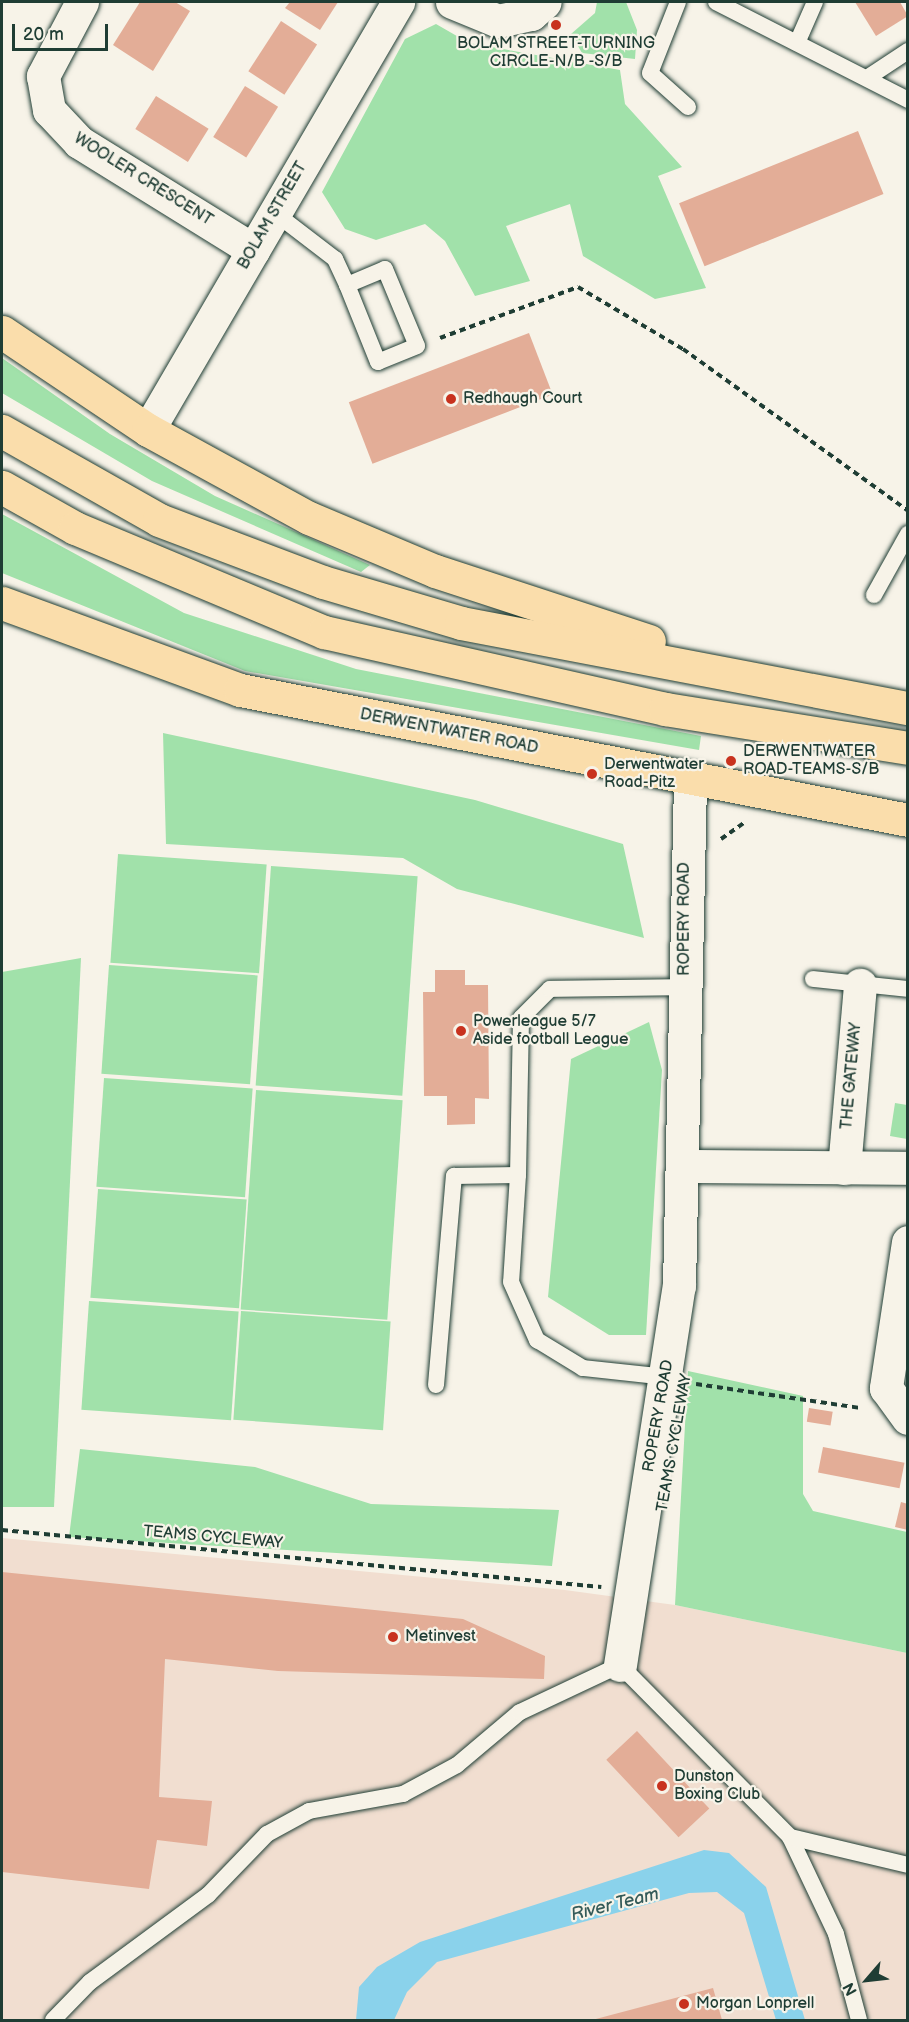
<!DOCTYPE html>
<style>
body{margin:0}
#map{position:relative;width:909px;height:2022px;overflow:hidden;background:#f7f3e8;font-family:"Balsamiq Sans",sans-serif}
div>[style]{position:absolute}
.built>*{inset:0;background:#f1ded0}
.green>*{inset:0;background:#a1e1aa;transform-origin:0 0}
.water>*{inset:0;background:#8ad2eb}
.building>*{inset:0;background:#e3ad97;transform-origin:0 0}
.path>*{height:4px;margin-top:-2px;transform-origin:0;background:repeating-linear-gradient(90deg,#1f3d34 0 6px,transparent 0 10.5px)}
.roads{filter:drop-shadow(0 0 2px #1f3d34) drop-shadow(0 0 2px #1f3d34)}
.service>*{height:16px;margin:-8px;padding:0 8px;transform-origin:8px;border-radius:8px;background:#f7f3e8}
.minor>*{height:33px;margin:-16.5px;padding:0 16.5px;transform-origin:16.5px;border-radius:16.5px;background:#f7f3e8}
.primary>*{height:33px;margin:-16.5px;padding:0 16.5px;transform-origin:16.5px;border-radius:16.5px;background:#faddab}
.trunk>*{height:33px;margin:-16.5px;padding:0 16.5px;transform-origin:16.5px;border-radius:16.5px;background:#faddab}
.dots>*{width:16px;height:16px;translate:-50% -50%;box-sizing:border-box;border:3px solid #f7f3e8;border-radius:50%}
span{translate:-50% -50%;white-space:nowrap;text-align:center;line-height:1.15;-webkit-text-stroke:4.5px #f7f3e8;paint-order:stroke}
.poi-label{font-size:16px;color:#1f3d34}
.left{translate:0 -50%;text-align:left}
.street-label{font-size:16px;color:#1f3d34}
.water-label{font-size:18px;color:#345b59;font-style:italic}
.frame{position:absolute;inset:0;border:3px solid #1f3d34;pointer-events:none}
.north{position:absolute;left:837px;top:1950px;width:60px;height:60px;-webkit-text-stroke:4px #f7f3e8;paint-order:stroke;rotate:242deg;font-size:16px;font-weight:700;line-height:24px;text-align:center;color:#1f3d34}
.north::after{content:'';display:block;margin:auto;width:21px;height:27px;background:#1f3d34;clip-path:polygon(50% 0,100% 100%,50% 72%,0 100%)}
.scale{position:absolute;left:12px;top:24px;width:96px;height:27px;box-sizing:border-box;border:3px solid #1f3d34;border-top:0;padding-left:8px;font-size:18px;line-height:21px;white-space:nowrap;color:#1f3d34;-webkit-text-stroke:4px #f7f3e8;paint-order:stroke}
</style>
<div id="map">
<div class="built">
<i style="clip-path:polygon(2px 1538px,565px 1590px,675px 1605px,907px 1653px,907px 2020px,2px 2020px)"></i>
</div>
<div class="green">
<i style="clip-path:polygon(597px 2px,626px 2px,637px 30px,635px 59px,582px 53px,571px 34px,595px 13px)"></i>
<i style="clip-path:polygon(436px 24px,469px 43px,620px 70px,625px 104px,682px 167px,658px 176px,706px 288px,655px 299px,583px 256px,570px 204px,506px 226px,530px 281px,475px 296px,445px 241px,425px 224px,376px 240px,345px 229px,322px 192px,405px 39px)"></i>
<i style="clip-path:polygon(2px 358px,110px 434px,215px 496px,370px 565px,361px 572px,152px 481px,2px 393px)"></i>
<i style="clip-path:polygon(2px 514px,184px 613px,356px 669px,701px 736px,699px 750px,245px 671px,2px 573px)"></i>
<i style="clip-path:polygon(163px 733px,475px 800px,623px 844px,644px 938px,457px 889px,403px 858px,166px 844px)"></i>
<i style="left:118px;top:854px;width:149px;height:109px;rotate:4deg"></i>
<i style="left:271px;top:866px;width:147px;height:220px;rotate:4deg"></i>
<i style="clip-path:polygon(81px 958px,54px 1507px,2px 1507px,2px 972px)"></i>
<i style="left:109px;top:965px;width:149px;height:109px;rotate:4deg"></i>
<i style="clip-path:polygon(649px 1022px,662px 1070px,646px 1335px,609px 1335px,548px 1297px,571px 1059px)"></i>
<i style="left:104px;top:1078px;width:149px;height:109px;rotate:4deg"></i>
<i style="left:256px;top:1090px;width:147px;height:220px;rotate:4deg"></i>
<i style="clip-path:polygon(895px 1103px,907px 1105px,907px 1139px,890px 1136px)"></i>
<i style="left:98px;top:1189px;width:149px;height:109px;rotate:4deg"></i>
<i style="left:89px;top:1301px;width:150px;height:109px;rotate:4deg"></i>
<i style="left:241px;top:1311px;width:150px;height:109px;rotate:4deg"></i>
<i style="clip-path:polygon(688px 1371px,803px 1396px,803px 1494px,813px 1511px,907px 1532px,907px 1653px,675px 1605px)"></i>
<i style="clip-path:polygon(80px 1449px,255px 1467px,371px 1504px,559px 1510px,552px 1566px,69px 1537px)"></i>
</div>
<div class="water">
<i style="clip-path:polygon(704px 1850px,729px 1853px,766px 1887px,805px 2020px,776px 2020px,744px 1913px,717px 1892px,689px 1893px,437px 1962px,407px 1992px,394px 2020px,356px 2020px,359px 1987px,377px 1967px,420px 1942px)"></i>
</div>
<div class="building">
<i style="clip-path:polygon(140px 2px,175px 2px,190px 11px,153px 71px,113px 45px)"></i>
<i style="clip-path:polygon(290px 2px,338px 2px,320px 30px,285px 8px)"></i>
<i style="clip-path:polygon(855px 2px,900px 2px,908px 16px,876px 36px)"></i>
<i style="left:281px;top:21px;width:43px;height:60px;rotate:33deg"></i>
<i style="left:245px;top:86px;width:39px;height:60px;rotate:32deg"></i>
<i style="left:156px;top:96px;width:62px;height:39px;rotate:32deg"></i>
<i style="left:858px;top:131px;width:68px;height:193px;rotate:68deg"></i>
<i style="left:529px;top:333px;width:66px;height:193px;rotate:69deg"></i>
<i style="clip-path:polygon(435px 970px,465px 970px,465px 985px,488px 985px,489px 1099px,475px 1098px,475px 1124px,447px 1125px,447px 1096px,424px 1096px,423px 992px,435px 992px)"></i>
<i style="left:809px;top:1408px;width:24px;height:14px;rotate:9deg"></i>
<i style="left:823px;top:1447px;width:83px;height:26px;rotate:11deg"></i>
<i style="clip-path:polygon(901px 1502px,908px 1504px,908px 1530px,895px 1527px)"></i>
<i style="clip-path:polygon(2px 1572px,463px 1619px,545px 1656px,544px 1679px,278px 1671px,165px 1659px,159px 1797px,212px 1801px,207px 1846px,157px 1840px,149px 1889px,2px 1872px)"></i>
<i style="left:637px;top:1731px;width:106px;height:42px;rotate:47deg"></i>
<i style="clip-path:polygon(713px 1988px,722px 2020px,592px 2020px)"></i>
</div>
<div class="path">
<i style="left:440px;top:338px;width:147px;rotate:-20.3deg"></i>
<i style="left:578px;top:287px;width:122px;rotate:30.6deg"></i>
<i style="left:683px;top:349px;width:276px;rotate:35.7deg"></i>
<i style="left:721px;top:839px;width:28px;rotate:-35deg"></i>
<i style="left:696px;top:1384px;width:167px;rotate:8.3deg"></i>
<i style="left:2px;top:1530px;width:602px;rotate:5.44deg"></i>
</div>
<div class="roads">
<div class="service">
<i style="left:678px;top:2px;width:76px;rotate:111.5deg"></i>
<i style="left:650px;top:73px;width:51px;rotate:41.8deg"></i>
<i style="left:716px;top:2px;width:216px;rotate:27deg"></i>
<i style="left:797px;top:43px;width:45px;rotate:-66.3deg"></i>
<i style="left:867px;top:78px;width:49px;rotate:-33.4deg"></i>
<i style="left:275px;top:213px;width:76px;rotate:37.5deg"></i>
<i style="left:335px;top:259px;width:29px;rotate:65deg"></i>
<i style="left:347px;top:285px;width:41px;rotate:-22.8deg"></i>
<i style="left:385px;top:269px;width:83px;rotate:67.4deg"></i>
<i style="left:417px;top:346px;width:42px;rotate:157.7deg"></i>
<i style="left:378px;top:362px;width:83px;rotate:-111.9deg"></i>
<i style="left:874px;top:595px;width:70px;rotate:-60.9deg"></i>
<i style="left:813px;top:979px;width:96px;rotate:6deg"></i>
<i style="left:518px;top:1175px;width:107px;rotate:93.7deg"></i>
<i style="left:511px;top:1282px;width:64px;rotate:65.9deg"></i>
<i style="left:537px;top:1340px;width:54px;rotate:31.3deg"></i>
<i style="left:583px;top:1368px;width:83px;rotate:6.2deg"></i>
<i style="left:436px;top:1385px;width:210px;rotate:-85.1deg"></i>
<i style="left:454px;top:1176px;width:64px;rotate:-0.9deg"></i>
<i style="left:518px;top:1175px;width:157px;rotate:-88.9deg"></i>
<i style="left:521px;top:1018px;width:41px;rotate:-45deg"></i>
<i style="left:550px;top:989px;width:135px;rotate:-0.8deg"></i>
<i style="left:790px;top:1837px;width:107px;rotate:64.6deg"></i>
<i style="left:836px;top:1934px;width:89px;rotate:75deg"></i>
<i style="left:53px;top:2020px;width:53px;rotate:-45.8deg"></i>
<i style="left:90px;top:1982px;width:147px;rotate:-36.4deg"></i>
<i style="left:208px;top:1895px;width:85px;rotate:-46deg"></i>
<i style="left:267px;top:1834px;width:48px;rotate:-28.7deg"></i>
<i style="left:309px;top:1811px;width:96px;rotate:-10.3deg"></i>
<i style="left:403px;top:1794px;width:61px;rotate:-28.2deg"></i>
<i style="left:457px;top:1765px;width:82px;rotate:-40.1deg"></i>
<i style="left:520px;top:1712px;width:110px;rotate:-25.2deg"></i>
<i style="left:620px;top:1665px;width:242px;rotate:45.3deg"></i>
<i style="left:790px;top:1837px;width:121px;rotate:13.3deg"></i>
</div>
<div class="minor">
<i style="left:82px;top:2px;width:84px;rotate:117.8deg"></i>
<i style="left:43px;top:76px;width:35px;rotate:80deg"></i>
<i style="left:49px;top:110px;width:44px;rotate:46.8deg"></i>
<i style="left:79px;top:142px;width:205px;rotate:31.8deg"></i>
<i style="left:452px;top:2px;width:50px;rotate:22.4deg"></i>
<i style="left:498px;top:21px;width:34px;rotate:-12deg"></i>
<i style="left:531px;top:14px;width:18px;rotate:-41deg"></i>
<i style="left:148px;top:430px;width:496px;rotate:-59.7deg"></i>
<i style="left:683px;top:1166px;width:225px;rotate:0.5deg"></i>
<i style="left:844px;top:1168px;width:184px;rotate:-85deg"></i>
<i style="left:908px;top:1242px;width:148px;rotate:98.6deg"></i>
<i style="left:886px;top:1388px;width:37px;rotate:54deg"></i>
<i style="left:620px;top:1665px;width:384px;rotate:-81.2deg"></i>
<i style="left:679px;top:1286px;width:506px;rotate:-88.75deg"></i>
</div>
<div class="primary">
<i style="left:2px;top:332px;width:176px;rotate:33.9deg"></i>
<i style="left:2px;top:603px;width:253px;rotate:20.1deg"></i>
<i style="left:240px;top:690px;width:681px;rotate:11.01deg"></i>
</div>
<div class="trunk">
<i style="left:148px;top:430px;width:183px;rotate:28.7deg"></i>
<i style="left:309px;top:518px;width:137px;rotate:22.8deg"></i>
<i style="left:435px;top:571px;width:225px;rotate:18.1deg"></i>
<i style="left:2px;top:431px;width:180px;rotate:29.5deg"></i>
<i style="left:159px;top:520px;width:175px;rotate:20.7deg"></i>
<i style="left:323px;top:582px;width:144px;rotate:16.5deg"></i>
<i style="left:461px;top:623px;width:455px;rotate:10.8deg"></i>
<i style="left:2px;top:487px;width:84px;rotate:29.3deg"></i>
<i style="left:75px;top:528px;width:270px;rotate:22.7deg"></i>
<i style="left:324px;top:632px;width:350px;rotate:12.7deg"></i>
<i style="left:665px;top:709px;width:246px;rotate:9.1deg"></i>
</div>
</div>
<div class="dots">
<i style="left:556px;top:25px;background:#c8321e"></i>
<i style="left:451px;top:399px;background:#c8321e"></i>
<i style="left:731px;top:761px;background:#c8321e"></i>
<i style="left:592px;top:774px;background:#c8321e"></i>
<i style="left:461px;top:1031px;background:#c8321e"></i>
<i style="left:393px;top:1637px;background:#c8321e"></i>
<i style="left:662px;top:1786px;background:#c8321e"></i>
<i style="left:684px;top:2004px;background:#c8321e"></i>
</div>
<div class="poi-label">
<span style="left:556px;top:53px">BOLAM STREET-TURNING<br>CIRCLE-N/B -S/B</span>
<span class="left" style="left:463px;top:399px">Redhaugh Court</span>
<span class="left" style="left:743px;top:761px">DERWENTWATER<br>ROAD-TEAMS-S/B</span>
<span class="left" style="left:604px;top:774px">Derwentwater<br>Road-Pitz</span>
<span class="left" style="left:473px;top:1031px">Powerleague 5/7<br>Aside football League</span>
<span class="left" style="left:405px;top:1637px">Metinvest</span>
<span class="left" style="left:674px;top:1786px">Dunston<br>Boxing Club</span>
<span class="left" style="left:696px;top:2004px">Morgan Lonprell</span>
</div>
<div class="street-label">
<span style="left:143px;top:180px;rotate:32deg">WOOLER CRESCENT</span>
<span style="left:273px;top:216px;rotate:-60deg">BOLAM STREET</span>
<span style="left:449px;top:732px;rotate:11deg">DERWENTWATER ROAD</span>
<span style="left:685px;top:919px;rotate:-90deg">ROPERY ROAD</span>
<span style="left:852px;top:1076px;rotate:-85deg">THE GATEWAY</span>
<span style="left:659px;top:1416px;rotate:-80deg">ROPERY ROAD</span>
<span style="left:675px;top:1443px;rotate:-80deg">TEAMS CYCLEWAY</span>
<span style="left:213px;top:1538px;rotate:5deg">TEAMS CYCLEWAY</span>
</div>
<div class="water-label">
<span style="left:615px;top:1905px;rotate:-14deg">River Team</span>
</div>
<div class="frame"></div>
<div class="north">N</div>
<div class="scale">20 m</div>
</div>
